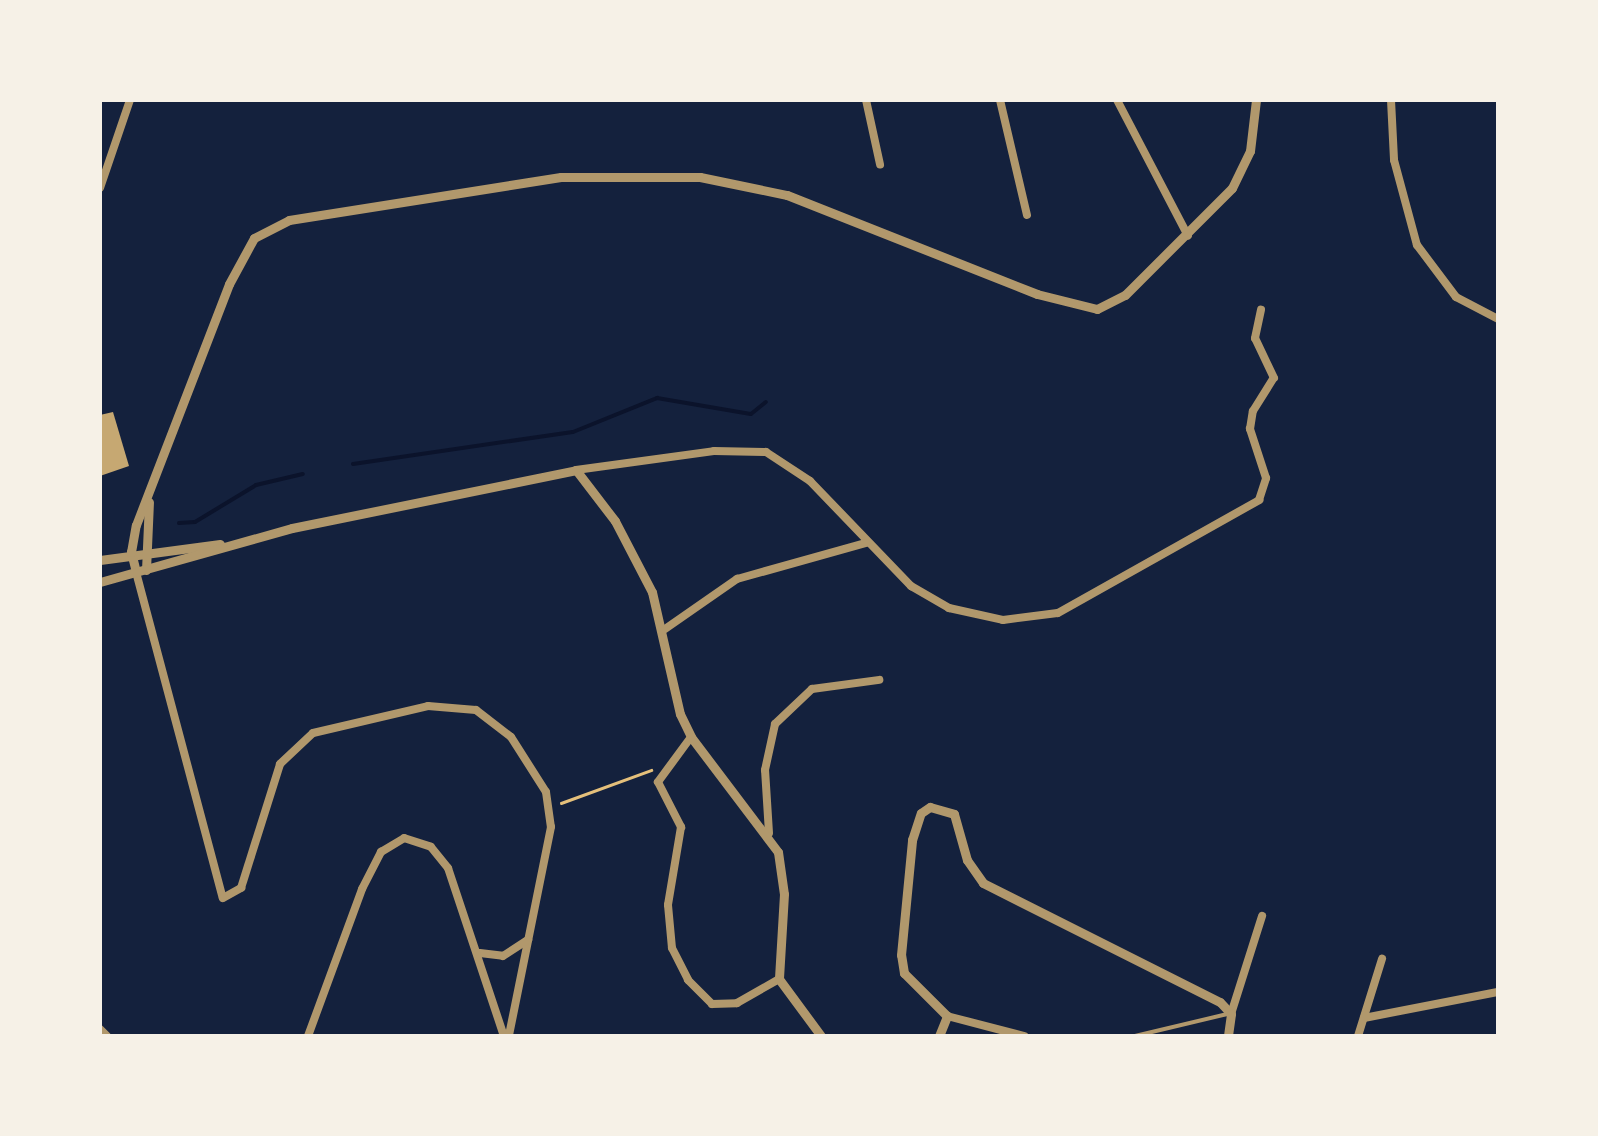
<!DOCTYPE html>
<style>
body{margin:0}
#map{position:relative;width:1598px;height:1136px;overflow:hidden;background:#14213d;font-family:"Roboto Serif",serif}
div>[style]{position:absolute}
.stream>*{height:4px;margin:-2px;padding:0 2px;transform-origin:2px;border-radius:2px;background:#0b132b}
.building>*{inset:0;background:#c6a872}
.path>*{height:2.5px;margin:-1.25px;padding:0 1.25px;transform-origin:1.25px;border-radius:1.25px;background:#e5c07b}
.service>*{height:4px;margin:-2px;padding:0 2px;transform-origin:2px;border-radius:2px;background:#b1986c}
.minor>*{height:8px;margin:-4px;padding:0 4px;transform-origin:4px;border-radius:4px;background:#b1986c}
.tertiary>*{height:9px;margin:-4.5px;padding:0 4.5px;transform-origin:4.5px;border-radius:4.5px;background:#b1986c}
span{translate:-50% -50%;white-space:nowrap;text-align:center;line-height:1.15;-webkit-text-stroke:8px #f6f1e7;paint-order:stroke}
.frame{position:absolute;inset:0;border:102px solid #f6f1e7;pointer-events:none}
</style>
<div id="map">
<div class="stream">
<i style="left:353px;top:464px;width:222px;rotate:-8.3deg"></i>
<i style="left:573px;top:432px;width:91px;rotate:-22deg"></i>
<i style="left:657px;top:398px;width:95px;rotate:9.7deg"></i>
<i style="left:751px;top:414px;width:19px;rotate:-39deg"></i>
<i style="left:179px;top:523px;width:16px;rotate:-4deg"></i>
<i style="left:195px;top:522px;width:71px;rotate:-31.2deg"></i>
<i style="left:256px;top:485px;width:48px;rotate:-13.2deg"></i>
</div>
<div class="building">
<i style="clip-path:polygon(113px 412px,129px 466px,100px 476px,100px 415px)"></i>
</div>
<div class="path">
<i style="left:561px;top:803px;width:96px;rotate:-20.1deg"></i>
</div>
<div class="service">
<i style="left:1135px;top:1036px;width:95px;rotate:-13.4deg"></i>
</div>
<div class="minor">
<i style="left:866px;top:100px;width:66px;rotate:77.7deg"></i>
<i style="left:1000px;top:100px;width:118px;rotate:76.8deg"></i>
<i style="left:1117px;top:100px;width:153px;rotate:62.4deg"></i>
<i style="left:1391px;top:100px;width:60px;rotate:87.1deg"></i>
<i style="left:1394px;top:160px;width:88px;rotate:74.9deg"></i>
<i style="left:1417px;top:245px;width:65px;rotate:53.1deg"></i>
<i style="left:1456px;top:297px;width:47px;rotate:27.6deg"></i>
<i style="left:100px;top:188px;width:93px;rotate:-71.2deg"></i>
<i style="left:576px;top:470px;width:139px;rotate:-7.8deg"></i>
<i style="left:714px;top:451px;width:52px;rotate:1.1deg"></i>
<i style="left:766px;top:452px;width:53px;rotate:33.4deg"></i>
<i style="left:810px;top:481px;width:146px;rotate:46.1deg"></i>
<i style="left:911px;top:586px;width:44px;rotate:30.1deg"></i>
<i style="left:949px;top:608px;width:55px;rotate:12.5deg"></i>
<i style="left:1003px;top:620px;width:55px;rotate:-7.3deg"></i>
<i style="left:1058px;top:613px;width:231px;rotate:-29.3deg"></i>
<i style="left:1259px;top:500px;width:23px;rotate:-72deg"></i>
<i style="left:1266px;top:478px;width:52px;rotate:-108.1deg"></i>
<i style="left:1250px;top:429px;width:18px;rotate:-81deg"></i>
<i style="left:1253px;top:411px;width:39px;rotate:-58deg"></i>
<i style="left:1274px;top:378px;width:44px;rotate:-115.4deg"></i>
<i style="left:1255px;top:338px;width:29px;rotate:-78deg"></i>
<i style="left:136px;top:572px;width:337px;rotate:75.1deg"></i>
<i style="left:223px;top:898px;width:21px;rotate:-29deg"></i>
<i style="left:241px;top:888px;width:130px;rotate:-72.5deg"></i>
<i style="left:280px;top:764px;width:45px;rotate:-43.2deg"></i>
<i style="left:313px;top:733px;width:118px;rotate:-13.2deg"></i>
<i style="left:428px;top:706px;width:48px;rotate:4.8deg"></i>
<i style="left:476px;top:710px;width:44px;rotate:37.6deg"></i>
<i style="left:511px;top:737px;width:65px;rotate:57.5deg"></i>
<i style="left:546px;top:792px;width:35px;rotate:82deg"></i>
<i style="left:551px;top:827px;width:213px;rotate:101.4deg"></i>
<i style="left:665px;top:629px;width:88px;rotate:-34.8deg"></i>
<i style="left:737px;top:579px;width:134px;rotate:-15.6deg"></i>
<i style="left:691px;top:737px;width:56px;rotate:126.3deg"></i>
<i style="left:658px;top:782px;width:51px;rotate:62.9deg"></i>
<i style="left:681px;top:827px;width:79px;rotate:99.5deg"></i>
<i style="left:668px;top:905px;width:43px;rotate:84.7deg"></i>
<i style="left:672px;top:948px;width:36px;rotate:63deg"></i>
<i style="left:688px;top:980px;width:34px;rotate:45deg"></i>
<i style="left:712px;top:1004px;width:25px;rotate:-2deg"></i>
<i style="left:737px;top:1003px;width:48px;rotate:-29.7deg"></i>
<i style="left:769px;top:833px;width:63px;rotate:-93.6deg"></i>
<i style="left:765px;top:770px;width:47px;rotate:-77.7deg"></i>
<i style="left:775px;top:724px;width:51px;rotate:-43.4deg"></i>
<i style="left:812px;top:689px;width:68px;rotate:-7.7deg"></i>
<i style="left:480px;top:953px;width:23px;rotate:7deg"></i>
<i style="left:503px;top:956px;width:30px;rotate:-33deg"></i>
<i style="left:1231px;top:1014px;width:103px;rotate:-72.4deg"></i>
<i style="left:947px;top:1016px;width:80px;rotate:14.6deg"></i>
<i style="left:1364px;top:1018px;width:136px;rotate:-11deg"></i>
<i style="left:100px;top:1029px;width:10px;rotate:45deg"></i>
<i style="left:308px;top:1036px;width:157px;rotate:-69.8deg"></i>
<i style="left:362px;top:889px;width:42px;rotate:-62.8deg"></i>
<i style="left:381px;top:852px;width:27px;rotate:-31deg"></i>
<i style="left:404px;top:838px;width:28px;rotate:18deg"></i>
<i style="left:431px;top:847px;width:27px;rotate:51deg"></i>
<i style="left:448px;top:868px;width:177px;rotate:71.6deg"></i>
<i style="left:1358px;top:1036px;width:81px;rotate:-72.7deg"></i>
</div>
<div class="tertiary">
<i style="left:100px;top:560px;width:121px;rotate:-7.6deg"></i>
<i style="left:146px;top:570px;width:68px;rotate:-87.5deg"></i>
<i style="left:136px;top:572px;width:21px;rotate:-104deg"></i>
<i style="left:131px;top:552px;width:27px;rotate:-80deg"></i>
<i style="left:136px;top:525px;width:258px;rotate:-68.9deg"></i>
<i style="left:229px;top:284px;width:52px;rotate:-61.5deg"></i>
<i style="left:254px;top:238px;width:39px;rotate:-27deg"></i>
<i style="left:289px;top:220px;width:275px;rotate:-9deg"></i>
<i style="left:561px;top:177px;width:139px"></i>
<i style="left:700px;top:177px;width:89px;rotate:11.7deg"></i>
<i style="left:787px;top:195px;width:269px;rotate:21.6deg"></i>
<i style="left:1037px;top:294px;width:62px;rotate:14deg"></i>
<i style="left:1097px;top:309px;width:31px;rotate:-27deg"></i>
<i style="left:1125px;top:295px;width:151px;rotate:-45deg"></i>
<i style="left:1232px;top:188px;width:41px;rotate:-64.1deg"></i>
<i style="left:1250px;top:151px;width:51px;rotate:-83.3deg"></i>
<i style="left:100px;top:582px;width:199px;rotate:-15.7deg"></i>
<i style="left:292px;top:528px;width:290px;rotate:-11.5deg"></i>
<i style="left:576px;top:470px;width:64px;rotate:52.6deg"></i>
<i style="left:615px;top:521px;width:80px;rotate:62.5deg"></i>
<i style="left:652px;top:592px;width:125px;rotate:77.1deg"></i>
<i style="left:680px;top:714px;width:25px;rotate:64deg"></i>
<i style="left:691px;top:737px;width:144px;rotate:52.9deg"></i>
<i style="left:778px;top:852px;width:42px;rotate:81.9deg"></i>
<i style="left:784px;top:894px;width:85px;rotate:93.4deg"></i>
<i style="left:779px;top:979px;width:71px;rotate:53.6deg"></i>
<i style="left:939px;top:1036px;width:22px;rotate:-68deg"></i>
<i style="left:947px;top:1016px;width:61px;rotate:-135deg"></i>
<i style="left:904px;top:973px;width:18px;rotate:-99deg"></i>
<i style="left:901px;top:955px;width:116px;rotate:-84.5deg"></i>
<i style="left:912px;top:840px;width:28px;rotate:-72deg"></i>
<i style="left:921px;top:813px;width:11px;rotate:-34deg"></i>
<i style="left:930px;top:807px;width:25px;rotate:16deg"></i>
<i style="left:954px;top:814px;width:48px;rotate:74.2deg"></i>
<i style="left:967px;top:860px;width:28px;rotate:55deg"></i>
<i style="left:983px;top:883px;width:265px;rotate:26.7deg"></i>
<i style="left:1220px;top:1002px;width:16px;rotate:47deg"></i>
<i style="left:1231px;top:1014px;width:22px;rotate:98deg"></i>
</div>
<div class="frame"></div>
</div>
